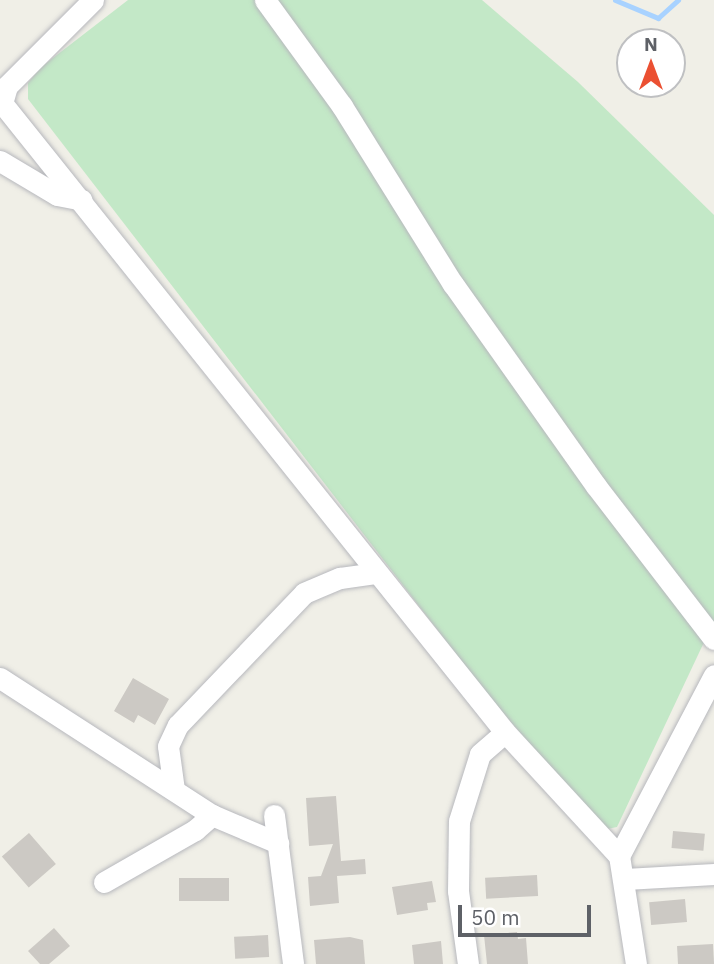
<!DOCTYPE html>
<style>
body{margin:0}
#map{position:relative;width:714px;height:964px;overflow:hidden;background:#f0efe7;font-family:"IBM Plex Sans",sans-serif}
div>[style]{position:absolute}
.green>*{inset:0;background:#c3e8c7}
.stream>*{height:5px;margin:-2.5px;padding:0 2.5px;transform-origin:2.5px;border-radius:2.5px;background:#a8d2ff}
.building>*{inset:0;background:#ccc9c4;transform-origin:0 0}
.roads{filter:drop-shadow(0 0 2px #b7b8bd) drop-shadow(0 0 2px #b7b8bd)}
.minor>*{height:21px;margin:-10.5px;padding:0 10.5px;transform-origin:10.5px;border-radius:10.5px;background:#fff}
span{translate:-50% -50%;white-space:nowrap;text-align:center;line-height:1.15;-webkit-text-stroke:5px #fff;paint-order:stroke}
.north{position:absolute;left:616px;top:28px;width:70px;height:70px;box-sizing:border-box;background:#fff;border:2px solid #bfc0c2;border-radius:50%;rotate:0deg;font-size:19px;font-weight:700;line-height:28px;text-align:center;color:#5e6167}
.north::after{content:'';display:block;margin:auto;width:24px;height:32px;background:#eb5032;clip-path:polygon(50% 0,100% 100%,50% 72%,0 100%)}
.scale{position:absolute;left:458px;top:905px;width:133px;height:32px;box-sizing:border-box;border:4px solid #5e6167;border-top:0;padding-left:9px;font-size:21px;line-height:24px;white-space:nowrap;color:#5e6167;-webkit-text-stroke:5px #fff;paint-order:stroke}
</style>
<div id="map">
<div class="green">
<i style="clip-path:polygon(128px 0,482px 0,578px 82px,714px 215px,714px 621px,617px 827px,607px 829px,597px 823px,483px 689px,28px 99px,28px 83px,40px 68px)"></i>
</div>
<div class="stream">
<i style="left:615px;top:0;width:47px;rotate:22.7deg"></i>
<i style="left:658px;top:18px;width:27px;rotate:-42deg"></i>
</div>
<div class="building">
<i style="clip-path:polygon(133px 678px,169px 699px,155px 725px,138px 715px,134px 723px,114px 711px)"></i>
<i style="clip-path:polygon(336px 796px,341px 861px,365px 859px,366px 874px,337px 876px,339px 903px,310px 906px,308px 877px,321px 876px,333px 844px,309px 846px,306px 798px)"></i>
<i style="left:673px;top:831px;width:32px;height:17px;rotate:5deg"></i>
<i style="left:29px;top:833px;width:41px;height:36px;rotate:49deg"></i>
<i style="left:537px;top:875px;width:21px;height:52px;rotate:87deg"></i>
<i style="left:229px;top:878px;width:23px;height:50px;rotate:90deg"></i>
<i style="clip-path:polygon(432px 881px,436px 902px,427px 903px,428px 910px,397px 915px,392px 887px)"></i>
<i style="left:685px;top:899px;width:23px;height:36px;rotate:85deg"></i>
<i style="clip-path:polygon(54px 928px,70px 946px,49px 964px,40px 964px,28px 951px)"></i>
<i style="clip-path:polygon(517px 932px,518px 939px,526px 938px,528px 964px,487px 964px,484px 935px)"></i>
<i style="left:268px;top:935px;width:22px;height:34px;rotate:87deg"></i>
<i style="clip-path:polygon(350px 937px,363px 940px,365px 964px,316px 964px,314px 940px)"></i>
<i style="clip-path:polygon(441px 941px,443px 964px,414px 964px,412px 945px)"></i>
<i style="left:713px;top:944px;width:20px;height:36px;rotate:87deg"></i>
</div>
<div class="roads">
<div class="minor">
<i style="left:93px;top:0;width:122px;rotate:135deg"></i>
<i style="left:7px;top:86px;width:18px;rotate:106deg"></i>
<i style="left:2px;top:103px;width:805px;rotate:51.35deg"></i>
<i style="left:505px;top:732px;width:168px;rotate:47.4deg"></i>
<i style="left:265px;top:0;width:131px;rotate:54deg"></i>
<i style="left:342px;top:106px;width:210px;rotate:58.1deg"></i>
<i style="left:453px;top:284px;width:247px;rotate:54.7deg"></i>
<i style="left:596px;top:486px;width:193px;rotate:52.4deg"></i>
<i style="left:0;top:161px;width:66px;rotate:30.8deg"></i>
<i style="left:57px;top:195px;width:25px;rotate:11deg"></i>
<i style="left:0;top:678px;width:252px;rotate:32.9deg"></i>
<i style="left:212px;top:815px;width:72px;rotate:23deg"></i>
<i style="left:174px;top:790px;width:44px;rotate:-97.8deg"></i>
<i style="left:168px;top:746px;width:23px;rotate:-65deg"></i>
<i style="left:178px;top:725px;width:182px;rotate:-46.3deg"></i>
<i style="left:304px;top:593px;width:39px;rotate:-23deg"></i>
<i style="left:340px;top:578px;width:37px;rotate:-8deg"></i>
<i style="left:274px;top:815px;width:150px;rotate:82.7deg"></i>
<i style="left:625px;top:879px;width:89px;rotate:-3.2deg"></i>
<i style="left:104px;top:882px;width:105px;rotate:-29.7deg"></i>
<i style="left:195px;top:830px;width:23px;rotate:-41deg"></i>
<i style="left:468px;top:964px;width:74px;rotate:-97.8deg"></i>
<i style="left:458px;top:891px;width:70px;rotate:-89.2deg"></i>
<i style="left:459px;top:821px;width:70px;rotate:-72.6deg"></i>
<i style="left:480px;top:754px;width:33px;rotate:-41deg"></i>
<i style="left:636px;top:964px;width:109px;rotate:-98.9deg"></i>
<i style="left:619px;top:856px;width:204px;rotate:-62.3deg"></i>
</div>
</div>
<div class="north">N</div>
<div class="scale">50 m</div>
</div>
